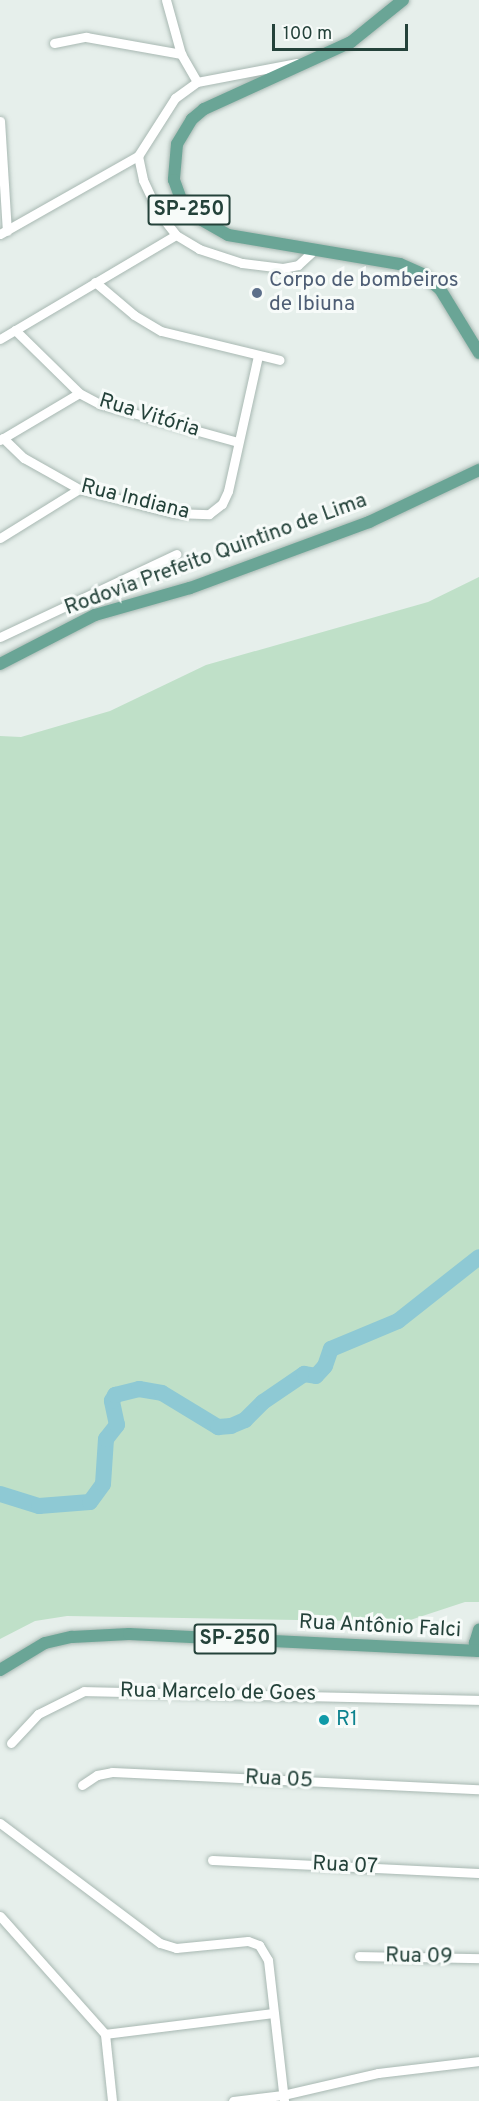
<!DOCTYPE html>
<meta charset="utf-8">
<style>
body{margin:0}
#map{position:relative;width:479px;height:2101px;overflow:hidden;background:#e6efeb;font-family:Overpass,sans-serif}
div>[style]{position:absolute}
.green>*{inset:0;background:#bfe0c8}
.river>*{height:16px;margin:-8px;padding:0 8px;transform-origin:8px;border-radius:8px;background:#8ec9d4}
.roads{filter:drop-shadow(0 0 2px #a8b8b2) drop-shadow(0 0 2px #a8b8b2)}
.minor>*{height:9px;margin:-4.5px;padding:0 4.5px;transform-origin:4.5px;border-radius:4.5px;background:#fff}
.major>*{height:12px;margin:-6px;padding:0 6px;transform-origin:6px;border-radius:6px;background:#6aa596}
.dots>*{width:16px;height:16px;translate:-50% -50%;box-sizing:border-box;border:3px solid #f7fbf9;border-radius:50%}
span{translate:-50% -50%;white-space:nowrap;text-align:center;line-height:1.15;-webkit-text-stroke:6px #f7fbf9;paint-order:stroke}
.shield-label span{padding:2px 4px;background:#f7fbf9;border:2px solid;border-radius:4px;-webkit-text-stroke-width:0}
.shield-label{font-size:20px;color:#24423a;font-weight:700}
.service-label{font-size:21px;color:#4e5e75}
.left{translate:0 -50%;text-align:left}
.street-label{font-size:21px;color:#24423a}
.culture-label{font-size:21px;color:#0d838f}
.scale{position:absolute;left:272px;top:24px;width:136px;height:27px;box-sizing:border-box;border:3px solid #24423a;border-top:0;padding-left:8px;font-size:18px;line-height:21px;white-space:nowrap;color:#24423a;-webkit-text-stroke:4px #f7fbf9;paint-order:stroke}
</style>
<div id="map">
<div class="green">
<i style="clip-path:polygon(479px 577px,479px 1602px,465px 1602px,389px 1627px,355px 1621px,67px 1616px,35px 1621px,0 1639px,0 736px,21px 737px,110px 711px,206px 665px,428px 602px)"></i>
</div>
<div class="river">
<i style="left:0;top:1494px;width:41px;rotate:17.1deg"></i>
<i style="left:39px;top:1506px;width:51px;rotate:-4.5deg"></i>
<i style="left:90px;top:1502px;width:22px;rotate:-54deg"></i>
<i style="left:103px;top:1484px;width:45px;rotate:-86.2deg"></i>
<i style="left:106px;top:1439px;width:18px;rotate:-52deg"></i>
<i style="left:117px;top:1425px;width:25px;rotate:-102deg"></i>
<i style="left:112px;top:1401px;width:7px;rotate:-63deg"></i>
<i style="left:115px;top:1395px;width:25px;rotate:-14deg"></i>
<i style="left:139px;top:1389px;width:23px;rotate:10deg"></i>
<i style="left:162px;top:1393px;width:66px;rotate:31.3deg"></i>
<i style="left:218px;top:1427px;width:13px;rotate:-4deg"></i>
<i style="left:231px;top:1426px;width:15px;rotate:-23deg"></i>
<i style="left:245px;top:1420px;width:25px;rotate:-45deg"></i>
<i style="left:263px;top:1402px;width:50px;rotate:-34.3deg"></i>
<i style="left:304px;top:1374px;width:12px;rotate:9deg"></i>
<i style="left:316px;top:1376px;width:13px;rotate:-48deg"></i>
<i style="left:325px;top:1366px;width:18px;rotate:-71deg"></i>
<i style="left:331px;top:1349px;width:73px;rotate:-22.7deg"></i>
<i style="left:398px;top:1321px;width:103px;rotate:-38.3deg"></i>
</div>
<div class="roads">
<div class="minor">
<i style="left:166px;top:0;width:56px;rotate:74.5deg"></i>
<i style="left:181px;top:54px;width:32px;rotate:60deg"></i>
<i style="left:54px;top:43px;width:33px;rotate:-11deg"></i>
<i style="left:86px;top:37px;width:97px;rotate:10.1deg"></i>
<i style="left:0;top:121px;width:110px;rotate:86.4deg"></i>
<i style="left:138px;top:156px;width:25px;rotate:78deg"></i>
<i style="left:143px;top:180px;width:35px;rotate:65deg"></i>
<i style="left:158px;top:212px;width:29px;rotate:52deg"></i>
<i style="left:176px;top:235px;width:27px;rotate:31deg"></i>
<i style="left:199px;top:249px;width:45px;rotate:18deg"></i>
<i style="left:242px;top:263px;width:41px;rotate:7deg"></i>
<i style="left:283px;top:268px;width:15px;rotate:-11deg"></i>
<i style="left:298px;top:265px;width:21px;rotate:-43deg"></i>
<i style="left:0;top:234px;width:159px;rotate:-29.5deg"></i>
<i style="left:138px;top:156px;width:69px;rotate:-57.5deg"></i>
<i style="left:175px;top:98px;width:27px;rotate:-36deg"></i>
<i style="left:197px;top:82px;width:102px;rotate:-10.8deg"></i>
<i style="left:95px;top:282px;width:51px;rotate:40.2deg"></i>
<i style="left:134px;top:315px;width:31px;rotate:31deg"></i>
<i style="left:161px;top:331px;width:122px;rotate:13.7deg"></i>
<i style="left:15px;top:330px;width:90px;rotate:44.5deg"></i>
<i style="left:79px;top:393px;width:24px;rotate:28deg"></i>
<i style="left:100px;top:404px;width:143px;rotate:15.4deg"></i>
<i style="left:0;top:339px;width:204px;rotate:-30.6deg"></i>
<i style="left:3px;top:438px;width:29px;rotate:44deg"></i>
<i style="left:24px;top:458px;width:63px;rotate:29.4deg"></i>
<i style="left:79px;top:489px;width:98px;rotate:14.2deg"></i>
<i style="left:174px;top:513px;width:35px;rotate:2deg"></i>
<i style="left:209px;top:514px;width:16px;rotate:-38deg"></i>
<i style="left:222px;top:504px;width:14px;rotate:-65deg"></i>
<i style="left:228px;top:491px;width:138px;rotate:-77.5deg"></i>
<i style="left:0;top:440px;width:92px;rotate:-30.7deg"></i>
<i style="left:0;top:538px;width:93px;rotate:-31.8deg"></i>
<i style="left:0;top:637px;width:195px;rotate:-25.2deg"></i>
<i style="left:11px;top:1743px;width:40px;rotate:-47deg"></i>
<i style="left:38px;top:1714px;width:51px;rotate:-26.6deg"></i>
<i style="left:84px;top:1691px;width:395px;rotate:1.3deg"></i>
<i style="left:82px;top:1785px;width:18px;rotate:-34deg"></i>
<i style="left:97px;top:1775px;width:15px;rotate:-11deg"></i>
<i style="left:112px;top:1772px;width:367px;rotate:2.7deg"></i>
<i style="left:0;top:1823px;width:200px;rotate:36.9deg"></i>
<i style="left:160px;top:1943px;width:17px;rotate:17deg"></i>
<i style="left:176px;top:1948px;width:72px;rotate:-5.6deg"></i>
<i style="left:248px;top:1941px;width:12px;rotate:20deg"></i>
<i style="left:259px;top:1945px;width:17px;rotate:59deg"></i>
<i style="left:268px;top:1960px;width:142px;rotate:83.5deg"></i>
<i style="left:212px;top:1860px;width:267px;rotate:2.8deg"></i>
<i style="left:0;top:1916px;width:158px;rotate:48.3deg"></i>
<i style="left:105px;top:2034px;width:67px;rotate:84deg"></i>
<i style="left:359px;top:1956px;width:120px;rotate:1deg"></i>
<i style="left:105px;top:2034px;width:169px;rotate:-7.1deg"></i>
<i style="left:233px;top:2101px;width:50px;rotate:-6.8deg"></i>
<i style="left:283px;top:2095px;width:98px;rotate:-13deg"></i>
<i style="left:378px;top:2073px;width:102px;rotate:-6.8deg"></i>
</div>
<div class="major">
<i style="left:403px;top:0;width:67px;rotate:141.1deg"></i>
<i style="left:351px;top:42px;width:162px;rotate:155.5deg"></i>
<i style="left:204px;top:109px;width:16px;rotate:140deg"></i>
<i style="left:192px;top:119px;width:29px;rotate:121deg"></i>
<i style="left:177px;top:144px;width:36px;rotate:95deg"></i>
<i style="left:174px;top:180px;width:20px;rotate:70deg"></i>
<i style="left:181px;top:199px;width:20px;rotate:53deg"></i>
<i style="left:193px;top:215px;width:40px;rotate:29.7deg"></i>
<i style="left:228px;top:235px;width:174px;rotate:9.6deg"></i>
<i style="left:400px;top:264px;width:24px;rotate:24deg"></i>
<i style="left:422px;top:274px;width:23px;rotate:40deg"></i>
<i style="left:440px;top:289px;width:75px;rotate:58.6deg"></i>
<i style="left:0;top:664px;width:107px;rotate:-27.3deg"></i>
<i style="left:95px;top:615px;width:99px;rotate:-15.9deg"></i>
<i style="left:190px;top:588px;width:191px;rotate:-20.2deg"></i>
<i style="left:369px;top:522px;width:122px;rotate:-25.3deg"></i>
<i style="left:478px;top:1651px;width:9px;rotate:-111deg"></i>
<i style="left:475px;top:1643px;width:14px;rotate:-73deg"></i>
<i style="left:0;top:1670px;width:52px;rotate:-31deg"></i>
<i style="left:45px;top:1643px;width:28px;rotate:-13deg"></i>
<i style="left:72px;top:1637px;width:57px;rotate:-3deg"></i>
<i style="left:129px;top:1634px;width:350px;rotate:2.8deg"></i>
</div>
</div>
<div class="dots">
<i style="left:257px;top:293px;background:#5c6f8a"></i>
<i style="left:324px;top:1720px;background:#0f9aa8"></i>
</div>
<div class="shield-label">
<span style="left:189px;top:210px">SP-250</span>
<span style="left:235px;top:1639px">SP-250</span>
</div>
<div class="service-label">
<span class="left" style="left:269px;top:293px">Corpo de bombeiros<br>de Ibiuna</span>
</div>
<div class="street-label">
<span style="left:149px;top:416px;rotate:17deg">Rua Vitória</span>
<span style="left:135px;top:500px;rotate:14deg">Rua Indiana</span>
<span style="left:216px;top:555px;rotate:-20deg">Rodovia Prefeito Quintino de Lima</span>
<span style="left:380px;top:1627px;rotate:3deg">Rua Antônio Falci</span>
<span style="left:218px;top:1693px;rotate:1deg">Rua Marcelo de Goes</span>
<span style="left:279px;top:1780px;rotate:3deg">Rua 05</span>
<span style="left:345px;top:1866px;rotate:3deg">Rua 07</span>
<span style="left:419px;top:1957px;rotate:1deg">Rua 09</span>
</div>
<div class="culture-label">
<span class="left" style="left:336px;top:1720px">R1</span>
</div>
<div class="scale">100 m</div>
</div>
